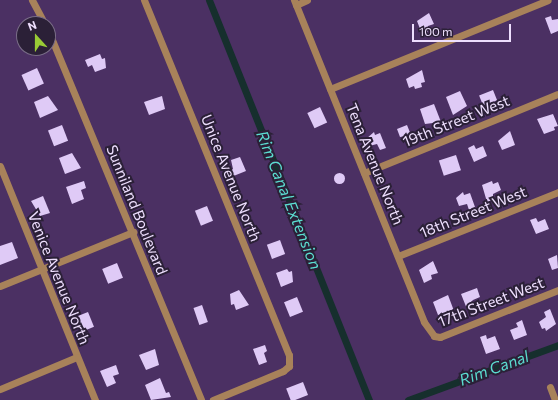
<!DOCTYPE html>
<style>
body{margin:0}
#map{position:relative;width:558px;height:400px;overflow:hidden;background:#4b3063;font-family:Commissioner,sans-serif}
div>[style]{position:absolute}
.canal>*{height:7px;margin:-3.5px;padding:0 3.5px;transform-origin:3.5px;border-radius:3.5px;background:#162f2d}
.building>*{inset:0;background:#dfcaf6;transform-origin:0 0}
.round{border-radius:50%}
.minor>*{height:7px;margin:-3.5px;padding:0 3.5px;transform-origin:3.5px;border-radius:3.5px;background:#a8825a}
span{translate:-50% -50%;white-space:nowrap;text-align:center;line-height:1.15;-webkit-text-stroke:4px #2b2037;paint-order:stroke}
.street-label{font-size:15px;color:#eedffe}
.water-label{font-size:16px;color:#5bdcd0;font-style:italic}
.north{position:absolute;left:16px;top:16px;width:40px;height:40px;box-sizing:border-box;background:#2b2037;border:1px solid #796c87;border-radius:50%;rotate:339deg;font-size:11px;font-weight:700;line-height:16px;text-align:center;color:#eedffe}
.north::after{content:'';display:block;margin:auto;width:14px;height:18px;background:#99cb35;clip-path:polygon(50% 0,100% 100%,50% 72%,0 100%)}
.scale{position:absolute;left:412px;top:24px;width:99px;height:18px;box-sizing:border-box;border:2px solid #eedffe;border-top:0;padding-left:5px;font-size:12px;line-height:14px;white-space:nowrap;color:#eedffe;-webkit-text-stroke:3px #2b2037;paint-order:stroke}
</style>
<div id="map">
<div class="canal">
<i style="left:209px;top:0;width:431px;rotate:68.2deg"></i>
<i style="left:408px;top:400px;width:160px;rotate:-20.1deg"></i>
</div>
<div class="building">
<i style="clip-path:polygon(429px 13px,434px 24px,428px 26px,428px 32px,422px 34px,417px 21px)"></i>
<i style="clip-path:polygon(551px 16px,552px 20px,558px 19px,558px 31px,551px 34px,545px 18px)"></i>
<i style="clip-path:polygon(100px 54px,102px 59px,105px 58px,106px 68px,95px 72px,92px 65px,88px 67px,85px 60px)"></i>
<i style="left:37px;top:68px;width:17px;height:17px;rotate:66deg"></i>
<i style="clip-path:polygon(422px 70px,425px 82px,421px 83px,422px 87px,415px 89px,414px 86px,409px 88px,406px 79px)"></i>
<i style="left:493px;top:90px;width:11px;height:15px;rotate:68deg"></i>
<i style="clip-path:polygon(460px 91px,467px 106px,453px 115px,446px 97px)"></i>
<i style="clip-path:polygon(48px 96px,58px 110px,40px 118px,34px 102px)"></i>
<i style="clip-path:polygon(162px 96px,165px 109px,149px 115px,144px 102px)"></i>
<i style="clip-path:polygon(434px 104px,441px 122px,425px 124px,420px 109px)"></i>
<i style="left:320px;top:107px;width:17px;height:14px;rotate:65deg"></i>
<i style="clip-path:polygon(553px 114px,558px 126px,554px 127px,555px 130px,544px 134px,537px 119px)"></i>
<i style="left:62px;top:125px;width:17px;height:15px;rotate:69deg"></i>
<i style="clip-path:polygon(407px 125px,411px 135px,400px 137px,397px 129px)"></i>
<i style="clip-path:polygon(510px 131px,515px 145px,502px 150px,498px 141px)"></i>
<i style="clip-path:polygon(374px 132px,375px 135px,380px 133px,386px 148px,380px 150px,377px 144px,369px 146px,366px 139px)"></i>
<i style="clip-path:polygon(474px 145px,476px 149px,483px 146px,487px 156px,474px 162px,468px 148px)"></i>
<i style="clip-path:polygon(72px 153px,81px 168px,65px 174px,59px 158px)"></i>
<i style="left:456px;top:155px;width:16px;height:18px;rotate:72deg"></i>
<i style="clip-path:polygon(240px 157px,246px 171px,231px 177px,229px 171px,233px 169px,231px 160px)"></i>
<i class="round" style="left:333.5px;top:172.5px;width:11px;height:11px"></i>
<i style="clip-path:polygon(84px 181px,86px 188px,81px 190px,84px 199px,72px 204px,66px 187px)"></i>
<i style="clip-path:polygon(492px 181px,493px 184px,498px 182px,501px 190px,493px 194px,493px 200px,487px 202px,482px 185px)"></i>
<i style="clip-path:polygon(463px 192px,464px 195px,470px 193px,475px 207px,469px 210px,467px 204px,459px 206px,456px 198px)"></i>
<i style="clip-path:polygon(43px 196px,50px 213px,40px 216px,31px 201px)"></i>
<i style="left:207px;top:206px;width:16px;height:13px;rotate:68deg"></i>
<i style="clip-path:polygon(536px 218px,538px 222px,545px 219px,549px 229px,536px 234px,530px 220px)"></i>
<i style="left:280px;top:240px;width:15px;height:14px;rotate:70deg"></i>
<i style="clip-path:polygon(12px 242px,18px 258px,0 265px,0 246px)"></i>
<i style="clip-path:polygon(557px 255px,558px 268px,552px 270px,548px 259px)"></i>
<i style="clip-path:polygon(433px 261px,438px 273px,431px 275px,432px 279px,424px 283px,419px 270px)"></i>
<i style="left:117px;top:263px;width:16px;height:16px;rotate:68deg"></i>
<i style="clip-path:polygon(287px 269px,289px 272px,292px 271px,293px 282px,281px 287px,276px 273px)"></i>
<i style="clip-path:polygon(477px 288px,480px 297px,473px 300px,471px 302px,473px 306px,467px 309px,461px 294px)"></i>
<i style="clip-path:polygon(239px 290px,249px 305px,236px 310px,234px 304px,231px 305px,230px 294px)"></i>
<i style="clip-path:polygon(448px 295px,454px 311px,438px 315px,433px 302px)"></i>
<i style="left:297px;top:297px;width:16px;height:14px;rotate:68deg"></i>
<i style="left:202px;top:305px;width:18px;height:9px;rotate:71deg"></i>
<i style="clip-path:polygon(550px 309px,556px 324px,546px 331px,545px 328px,542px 329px,539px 322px,546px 317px,544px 312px)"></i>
<i style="left:88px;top:312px;width:16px;height:13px;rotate:68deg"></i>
<i style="clip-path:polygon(522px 320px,527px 335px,514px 340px,510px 330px,518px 327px,516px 323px)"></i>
<i style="clip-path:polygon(486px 335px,487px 339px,495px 336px,500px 349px,486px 354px,480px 337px)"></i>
<i style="clip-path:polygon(265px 345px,267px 351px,264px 353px,267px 362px,259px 365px,253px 349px)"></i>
<i style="clip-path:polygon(155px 349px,159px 365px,146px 370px,139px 355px)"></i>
<i style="clip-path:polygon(116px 365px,119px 374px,113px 376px,116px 383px,107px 387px,100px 371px)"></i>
<i style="clip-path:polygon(160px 378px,166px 393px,169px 392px,171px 397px,151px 400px,145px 385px)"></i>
<i style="left:303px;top:382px;width:14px;height:18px;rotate:69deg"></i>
</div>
<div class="minor">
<i style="left:32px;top:0;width:27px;rotate:62deg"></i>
<i style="left:144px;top:0;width:383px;rotate:67.8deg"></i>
<i style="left:289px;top:355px;width:11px;rotate:90deg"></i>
<i style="left:289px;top:366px;width:8px;rotate:140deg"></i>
<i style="left:283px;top:371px;width:76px;rotate:157.5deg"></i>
<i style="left:294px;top:0;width:347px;rotate:68deg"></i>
<i style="left:424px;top:322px;width:17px;rotate:54deg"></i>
<i style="left:434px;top:336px;width:6px;rotate:9deg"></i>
<i style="left:440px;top:337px;width:127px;rotate:-21.7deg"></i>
<i style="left:296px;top:5px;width:12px;rotate:-24deg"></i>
<i style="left:48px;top:30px;width:400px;rotate:67.5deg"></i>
<i style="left:330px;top:89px;width:235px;rotate:-22.2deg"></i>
<i style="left:0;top:166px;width:253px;rotate:67.9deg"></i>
<i style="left:364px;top:173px;width:209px;rotate:-22.2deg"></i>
<i style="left:398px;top:256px;width:172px;rotate:-21.8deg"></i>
<i style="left:0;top:286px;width:144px;rotate:-22.1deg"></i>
<i style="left:550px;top:387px;width:14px;rotate:69deg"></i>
<i style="left:0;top:389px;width:83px;rotate:-22.6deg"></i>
</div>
<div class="street-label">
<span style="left:456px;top:121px;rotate:-22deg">19th Street West</span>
<span style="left:375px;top:164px;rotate:68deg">Tena Avenue North</span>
<span style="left:231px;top:178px;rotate:68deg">Unice Avenue North</span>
<span style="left:137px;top:210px;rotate:68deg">Sunniland Boulevard</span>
<span style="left:473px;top:212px;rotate:-22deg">18th Street West</span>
<span style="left:59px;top:278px;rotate:68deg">Venice Avenue North</span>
<span style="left:491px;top:302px;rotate:-21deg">17th Street West</span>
</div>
<div class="water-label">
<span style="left:289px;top:200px;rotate:68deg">Rim Canal Extension</span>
<span style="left:494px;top:368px;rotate:-20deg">Rim Canal</span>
</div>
<div class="north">N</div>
<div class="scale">100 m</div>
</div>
